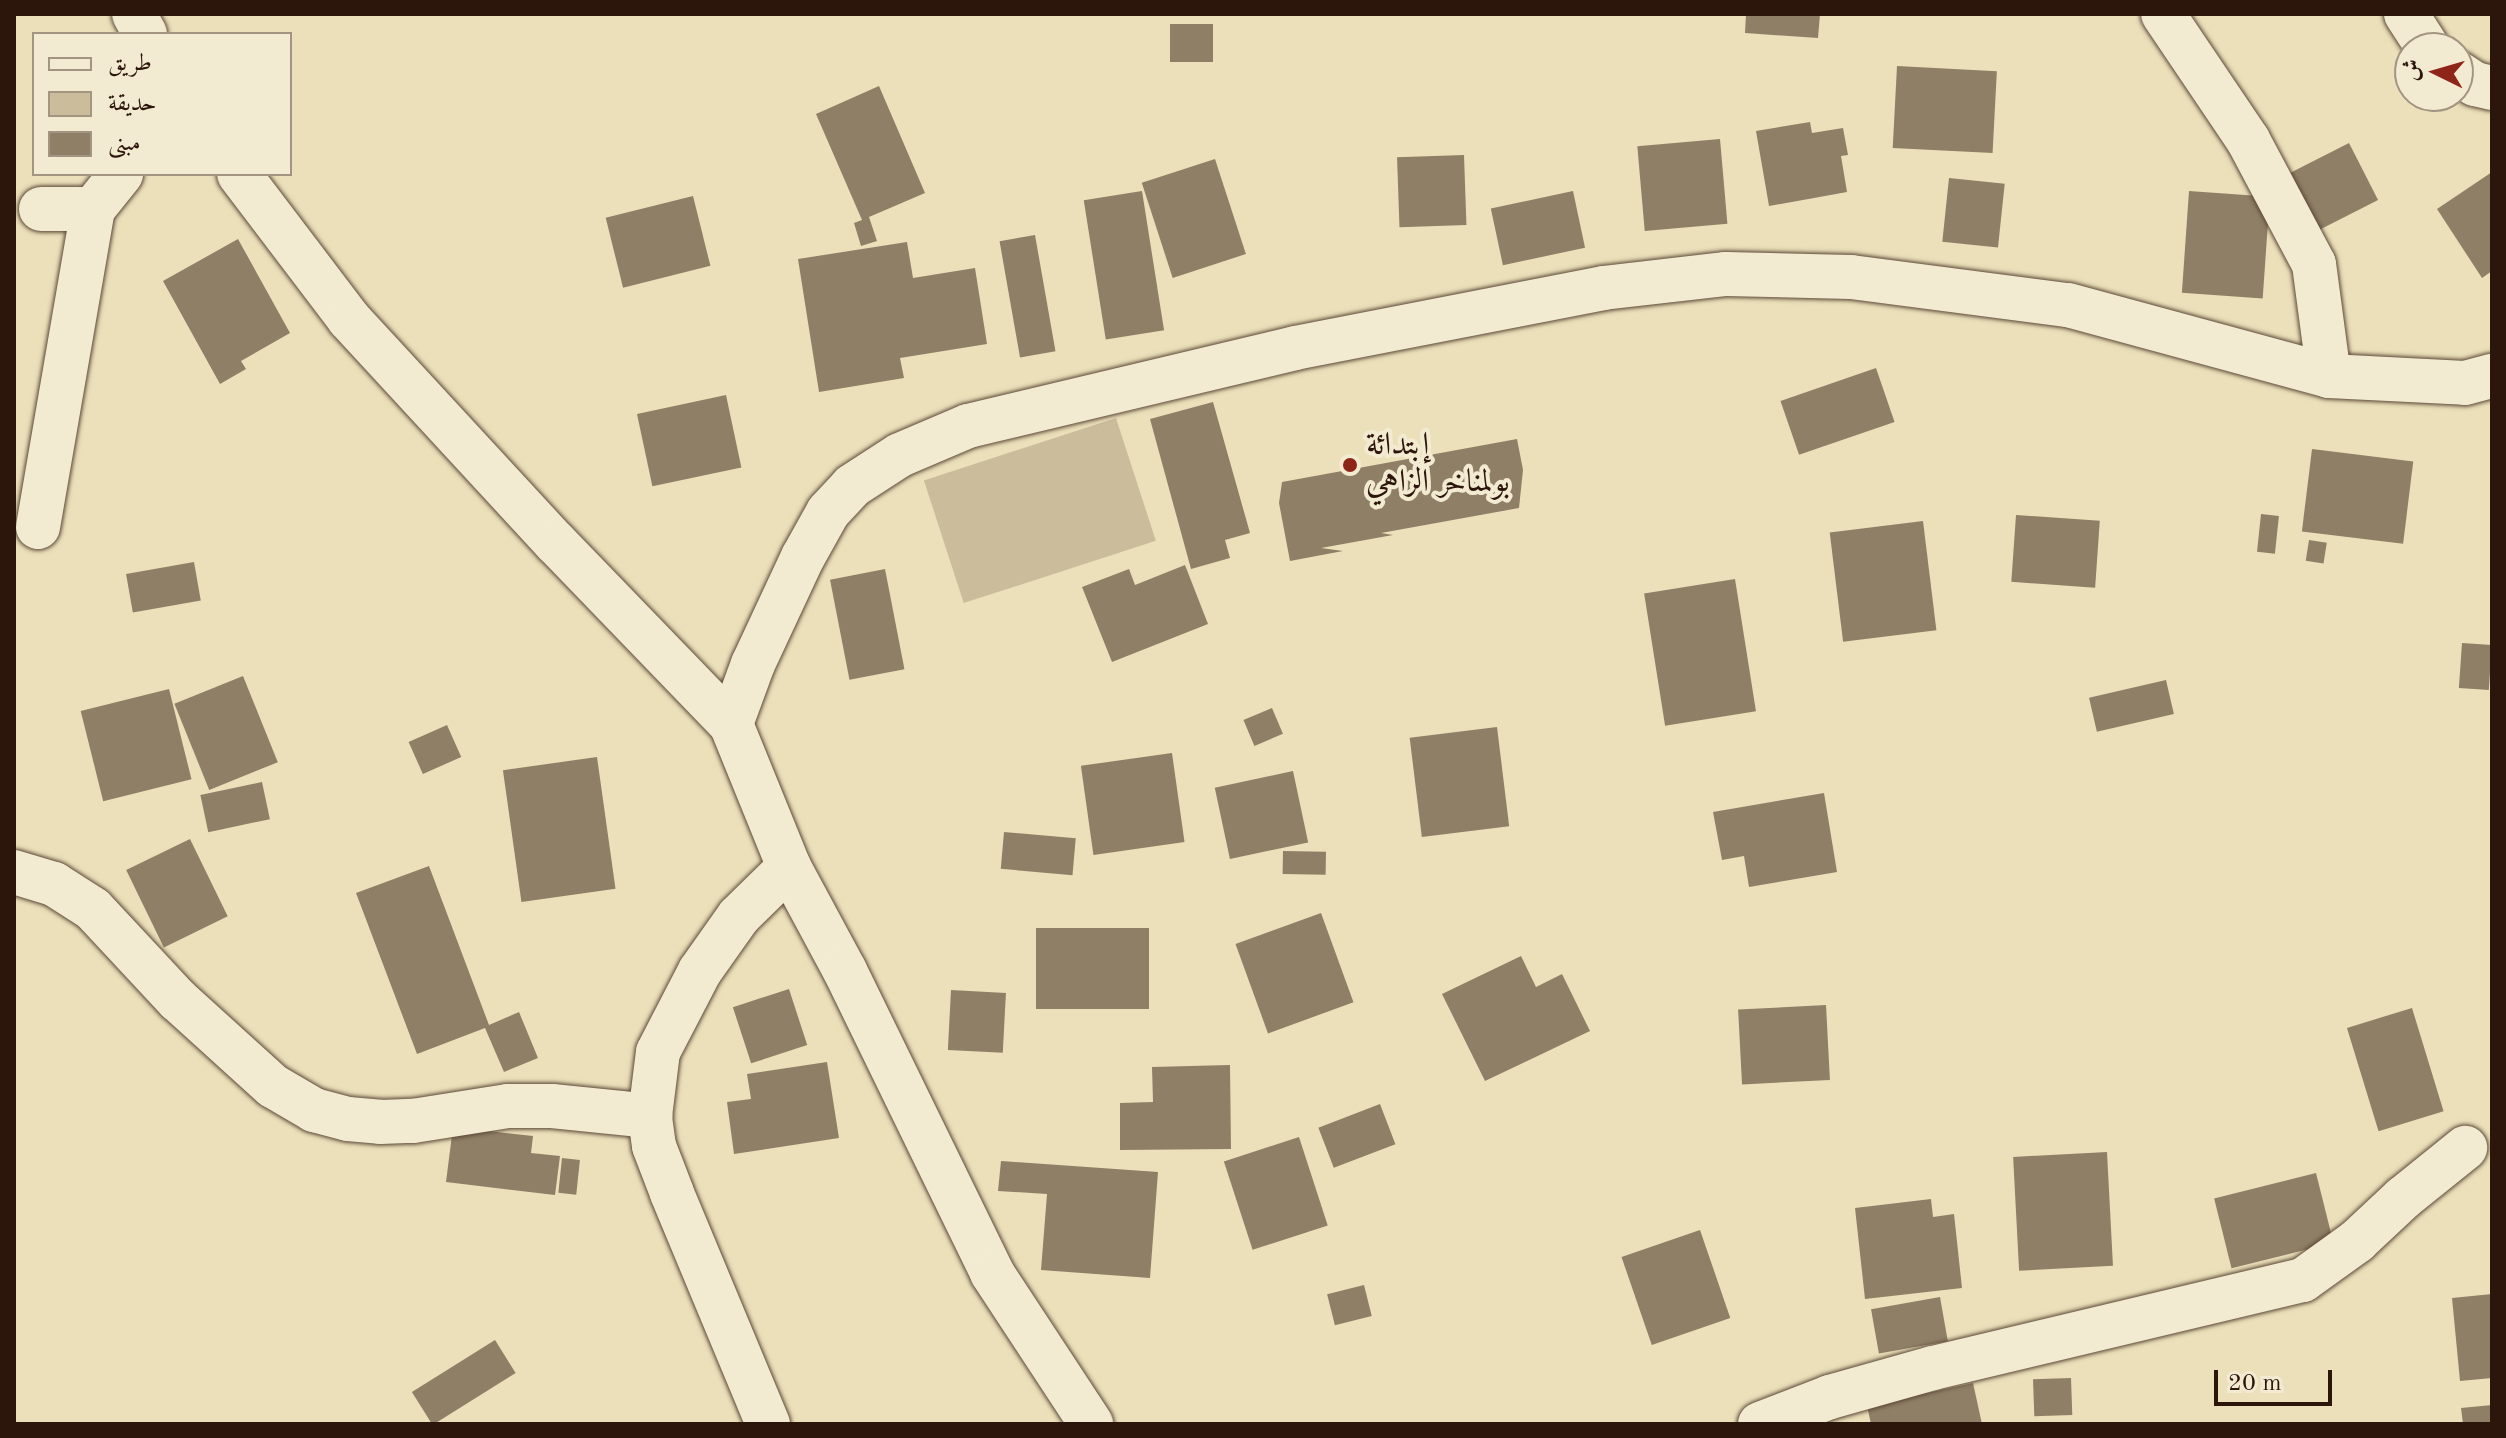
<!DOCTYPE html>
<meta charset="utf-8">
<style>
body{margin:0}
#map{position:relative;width:2506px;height:1438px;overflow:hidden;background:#ebe0ba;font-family:"Old Standard TT",Amiri,serif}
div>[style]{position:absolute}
.green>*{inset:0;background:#cbbd9c;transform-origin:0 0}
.building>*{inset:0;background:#8f7f66;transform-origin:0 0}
.roads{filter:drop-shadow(0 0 2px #5c4837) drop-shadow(0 0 2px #5c4837)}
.minor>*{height:44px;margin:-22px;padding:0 22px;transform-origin:22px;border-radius:22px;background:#f2ebd2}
.dots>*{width:22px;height:22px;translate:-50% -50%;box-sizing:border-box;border:4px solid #f2ebd2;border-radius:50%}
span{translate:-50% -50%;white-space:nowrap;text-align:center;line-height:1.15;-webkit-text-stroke:8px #f2ebd2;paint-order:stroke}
.poi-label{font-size:32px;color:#2c150b}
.left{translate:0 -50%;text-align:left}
.frame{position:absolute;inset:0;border:16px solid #2c150b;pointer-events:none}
.legend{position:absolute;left:32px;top:32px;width:260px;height:144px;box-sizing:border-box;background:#f2ebd2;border:2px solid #a39582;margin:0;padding:10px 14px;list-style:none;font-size:24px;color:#2c150b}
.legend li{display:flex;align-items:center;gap:16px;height:40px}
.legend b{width:40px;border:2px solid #a39582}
.north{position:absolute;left:2394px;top:32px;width:80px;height:80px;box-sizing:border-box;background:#f2ebd2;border:2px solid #a39582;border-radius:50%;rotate:275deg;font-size:22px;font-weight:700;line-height:32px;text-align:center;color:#2c150b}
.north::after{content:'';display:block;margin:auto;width:28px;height:36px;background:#8f2418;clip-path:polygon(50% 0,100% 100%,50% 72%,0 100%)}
.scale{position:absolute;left:2214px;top:1370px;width:118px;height:36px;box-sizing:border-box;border:4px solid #2c150b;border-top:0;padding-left:10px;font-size:24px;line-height:28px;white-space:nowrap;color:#2c150b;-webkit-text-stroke:6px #f2ebd2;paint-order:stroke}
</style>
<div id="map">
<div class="green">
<i style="left:1116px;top:418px;width:129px;height:202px;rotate:72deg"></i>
</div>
<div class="building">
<i style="clip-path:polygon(1746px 14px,1820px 14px,1818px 38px,1745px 33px)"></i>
<i style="left:1170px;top:24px;width:43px;height:38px"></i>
<i style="left:1897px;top:66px;width:100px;height:82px;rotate:3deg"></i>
<i style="clip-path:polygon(879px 86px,925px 193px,869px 217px,877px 241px,861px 246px,854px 223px,862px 220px,816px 114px)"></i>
<i style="clip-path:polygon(1810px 122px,1812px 133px,1843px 128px,1848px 155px,1841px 156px,1847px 192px,1769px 206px,1756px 131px)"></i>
<i style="left:1720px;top:139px;width:85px;height:83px;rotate:85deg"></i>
<i style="left:2349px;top:143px;width:64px;height:69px;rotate:63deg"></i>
<i style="left:1464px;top:155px;width:70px;height:67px;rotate:88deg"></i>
<i style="left:1215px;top:159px;width:100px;height:77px;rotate:72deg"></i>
<i style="clip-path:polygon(2492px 172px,2492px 271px,2482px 278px,2437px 209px)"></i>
<i style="left:1949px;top:178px;width:56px;height:64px;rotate:6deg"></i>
<i style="left:1142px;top:191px;width:141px;height:59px;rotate:81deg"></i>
<i style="left:1573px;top:191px;width:58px;height:84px;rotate:78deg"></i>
<i style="left:2189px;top:191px;width:81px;height:102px;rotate:4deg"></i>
<i style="left:693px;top:196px;width:72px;height:90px;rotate:76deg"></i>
<i style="left:1035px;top:235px;width:118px;height:36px;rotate:80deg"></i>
<i style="clip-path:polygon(238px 239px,290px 333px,241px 361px,246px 369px,220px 384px,163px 281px)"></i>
<i style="clip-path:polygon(907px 242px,913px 278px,975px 268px,987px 344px,900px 358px,904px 378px,819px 392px,798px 259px)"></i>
<i style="left:1876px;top:368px;width:57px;height:101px;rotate:71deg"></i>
<i style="left:726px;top:395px;width:74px;height:91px;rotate:78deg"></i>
<i style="clip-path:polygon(1213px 402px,1250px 533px,1225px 540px,1230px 558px,1191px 569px,1150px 419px)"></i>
<i style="clip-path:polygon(1517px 439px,1523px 470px,1519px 508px,1381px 533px,1393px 535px,1321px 548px,1343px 551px,1290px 561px,1279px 503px,1282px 482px)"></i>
<i style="left:2312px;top:449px;width:102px;height:83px;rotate:7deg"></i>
<i style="left:2261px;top:514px;width:18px;height:38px;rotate:6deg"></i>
<i style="left:2016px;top:515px;width:84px;height:67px;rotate:4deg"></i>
<i style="left:1923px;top:521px;width:110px;height:94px;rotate:83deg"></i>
<i style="left:2309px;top:540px;width:18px;height:21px;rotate:9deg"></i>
<i style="left:194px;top:562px;width:39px;height:69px;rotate:80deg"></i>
<i style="clip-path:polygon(1185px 565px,1208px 624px,1112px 662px,1082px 587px,1129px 569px,1135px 585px)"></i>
<i style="left:885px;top:569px;width:102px;height:56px;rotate:79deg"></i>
<i style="left:1735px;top:579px;width:134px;height:92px;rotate:81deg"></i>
<i style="left:2462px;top:643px;width:30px;height:45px;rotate:4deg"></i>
<i style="left:243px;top:676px;width:93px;height:74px;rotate:68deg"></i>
<i style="left:2166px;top:680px;width:35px;height:79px;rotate:77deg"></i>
<i style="left:169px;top:689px;width:93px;height:91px;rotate:76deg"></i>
<i style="left:1272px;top:708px;width:28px;height:31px;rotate:67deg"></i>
<i style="left:447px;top:725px;width:35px;height:42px;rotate:66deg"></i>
<i style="left:1497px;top:727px;width:100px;height:88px;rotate:83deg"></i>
<i style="left:1172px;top:753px;width:90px;height:92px;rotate:82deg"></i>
<i style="left:597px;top:757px;width:133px;height:95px;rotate:82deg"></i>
<i style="left:1293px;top:771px;width:73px;height:80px;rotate:78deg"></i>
<i style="left:262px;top:782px;width:38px;height:63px;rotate:78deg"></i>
<i style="clip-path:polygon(1824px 793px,1837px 872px,1749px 887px,1744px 856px,1722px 860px,1713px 812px)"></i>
<i style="left:1004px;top:832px;width:72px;height:37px;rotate:5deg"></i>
<i style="left:190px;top:839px;width:86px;height:71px;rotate:64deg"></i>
<i style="left:1283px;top:851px;width:43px;height:23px;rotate:1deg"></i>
<i style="clip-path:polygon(429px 866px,489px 1025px,519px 1012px,538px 1058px,504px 1072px,485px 1028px,417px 1054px,356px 893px)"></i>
<i style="left:1321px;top:913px;width:95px;height:91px;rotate:70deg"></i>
<i style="left:1149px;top:928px;width:81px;height:113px;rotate:90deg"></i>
<i style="clip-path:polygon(1521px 956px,1536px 987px,1562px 974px,1590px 1031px,1485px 1081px,1442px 994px)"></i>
<i style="left:789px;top:989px;width:59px;height:59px;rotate:72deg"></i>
<i style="left:951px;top:990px;width:55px;height:60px;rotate:3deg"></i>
<i style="left:1826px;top:1005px;width:75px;height:88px;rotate:87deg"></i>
<i style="left:2412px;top:1008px;width:108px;height:68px;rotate:73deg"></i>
<i style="clip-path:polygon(827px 1062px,839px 1138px,734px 1154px,727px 1102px,751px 1099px,747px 1074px)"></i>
<i style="clip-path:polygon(1230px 1065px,1231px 1149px,1120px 1150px,1120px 1103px,1153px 1102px,1152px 1067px)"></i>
<i style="left:1380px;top:1104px;width:43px;height:66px;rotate:69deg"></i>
<i style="clip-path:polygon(453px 1127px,533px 1136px,531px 1153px,560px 1156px,555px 1195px,446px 1182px)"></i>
<i style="left:1299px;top:1137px;width:93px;height:79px;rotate:72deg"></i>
<i style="left:2107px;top:1152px;width:114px;height:94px;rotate:87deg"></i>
<i style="left:562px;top:1158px;width:18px;height:35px;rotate:6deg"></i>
<i style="clip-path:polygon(1001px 1161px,1158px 1172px,1150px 1278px,1041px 1270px,1047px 1194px,998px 1191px)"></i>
<i style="left:2316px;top:1173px;width:72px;height:105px;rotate:76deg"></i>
<i style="clip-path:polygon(1931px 1199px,1933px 1217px,1954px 1214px,1962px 1288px,1865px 1299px,1855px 1208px)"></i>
<i style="left:1700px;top:1230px;width:93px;height:83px;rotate:71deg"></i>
<i style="left:1364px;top:1285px;width:32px;height:38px;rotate:76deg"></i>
<i style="clip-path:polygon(2492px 1294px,2492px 1378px,2460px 1381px,2452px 1298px)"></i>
<i style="left:1940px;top:1297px;width:45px;height:70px;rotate:80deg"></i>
<i style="left:495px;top:1340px;width:39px;height:98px;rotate:58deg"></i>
<i style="left:2071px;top:1378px;width:37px;height:38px;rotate:88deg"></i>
<i style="clip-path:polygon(1973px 1383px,1982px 1424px,1871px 1424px,1867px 1406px)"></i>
<i style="clip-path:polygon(2492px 1405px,2492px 1424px,2463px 1424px,2461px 1408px)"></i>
</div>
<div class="roads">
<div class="minor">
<i style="left:134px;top:14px;width:23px;rotate:61deg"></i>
<i style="left:2163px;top:14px;width:152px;rotate:56deg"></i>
<i style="left:2248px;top:140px;width:140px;rotate:62deg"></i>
<i style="left:2314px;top:264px;width:113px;rotate:82.4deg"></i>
<i style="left:2406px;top:14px;width:40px;rotate:57.1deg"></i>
<i style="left:2458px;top:73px;width:20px;rotate:33deg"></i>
<i style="left:2475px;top:84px;width:17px;rotate:13deg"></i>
<i style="left:239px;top:174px;width:182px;rotate:52.8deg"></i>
<i style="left:349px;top:319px;width:305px;rotate:47.3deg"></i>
<i style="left:556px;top:543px;width:252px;rotate:46deg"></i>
<i style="left:731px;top:724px;width:154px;rotate:67.9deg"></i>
<i style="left:789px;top:867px;width:118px;rotate:61.7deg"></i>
<i style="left:845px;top:971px;width:336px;rotate:64deg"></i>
<i style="left:992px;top:1273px;width:181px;rotate:56.7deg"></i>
<i style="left:41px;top:209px;width:52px"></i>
<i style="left:93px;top:209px;width:45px;rotate:-51.3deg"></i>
<i style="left:38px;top:527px;width:323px;rotate:-80.2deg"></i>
<i style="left:731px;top:724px;width:64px;rotate:-69.9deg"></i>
<i style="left:753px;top:664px;width:118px;rotate:-65deg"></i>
<i style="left:803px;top:557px;width:51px;rotate:-60.9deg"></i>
<i style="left:828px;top:512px;width:35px;rotate:-47deg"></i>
<i style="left:852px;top:486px;width:57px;rotate:-32.9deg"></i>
<i style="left:900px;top:455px;width:74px;rotate:-23.1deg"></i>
<i style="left:968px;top:426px;width:336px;rotate:-13.4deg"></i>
<i style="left:1295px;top:348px;width:314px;rotate:-11deg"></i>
<i style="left:1603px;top:288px;width:124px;rotate:-6.5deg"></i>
<i style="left:1726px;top:274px;width:125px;rotate:1.4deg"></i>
<i style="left:1851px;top:277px;width:219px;rotate:7.4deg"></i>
<i style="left:2068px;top:305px;width:270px;rotate:15.2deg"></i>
<i style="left:2329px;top:376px;width:136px;rotate:2.9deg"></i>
<i style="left:2465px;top:383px;width:28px;rotate:-15deg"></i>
<i style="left:14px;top:872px;width:42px;rotate:16.7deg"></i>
<i style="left:54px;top:884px;width:46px;rotate:32.7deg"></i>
<i style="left:93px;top:909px;width:125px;rotate:47deg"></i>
<i style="left:178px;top:1000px;width:128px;rotate:42.2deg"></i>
<i style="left:273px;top:1086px;width:48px;rotate:30.3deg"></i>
<i style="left:314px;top:1110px;width:35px;rotate:15deg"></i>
<i style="left:348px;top:1119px;width:32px;rotate:5deg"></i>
<i style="left:380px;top:1122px;width:33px;rotate:-2deg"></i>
<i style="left:413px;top:1121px;width:96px;rotate:-9deg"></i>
<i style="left:508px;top:1106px;width:44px"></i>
<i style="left:552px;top:1106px;width:99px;rotate:5.8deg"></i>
<i style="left:768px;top:1424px;width:250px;rotate:-112.6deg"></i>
<i style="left:672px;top:1193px;width:50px;rotate:-111deg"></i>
<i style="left:654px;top:1146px;width:30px;rotate:-98deg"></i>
<i style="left:650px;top:1116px;width:64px;rotate:-82.9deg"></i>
<i style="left:658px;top:1052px;width:91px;rotate:-62.6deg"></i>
<i style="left:700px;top:971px;width:67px;rotate:-54.7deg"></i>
<i style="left:739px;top:916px;width:70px;rotate:-44.4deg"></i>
<i style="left:1760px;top:1424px;width:75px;rotate:-21.1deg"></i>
<i style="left:1830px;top:1397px;width:107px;rotate:-15.7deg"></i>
<i style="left:1933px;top:1368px;width:380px;rotate:-13.4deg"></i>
<i style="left:2303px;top:1280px;width:67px;rotate:-35.8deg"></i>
<i style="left:2357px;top:1241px;width:63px;rotate:-43.1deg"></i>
<i style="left:2403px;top:1198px;width:80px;rotate:-38.9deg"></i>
</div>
</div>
<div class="dots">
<i style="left:1350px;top:465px;background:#8f2418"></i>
</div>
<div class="poi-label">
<span class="left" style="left:1366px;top:465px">إبتدائة<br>بولمناخر الزاهي</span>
</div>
<div class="frame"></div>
<ul class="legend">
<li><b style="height:10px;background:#f2ebd2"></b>طريق</li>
<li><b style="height:22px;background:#cbbd9c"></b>حديقة</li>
<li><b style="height:22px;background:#8f7f66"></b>مبنى</li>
</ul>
<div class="north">ش</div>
<div class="scale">20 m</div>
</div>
